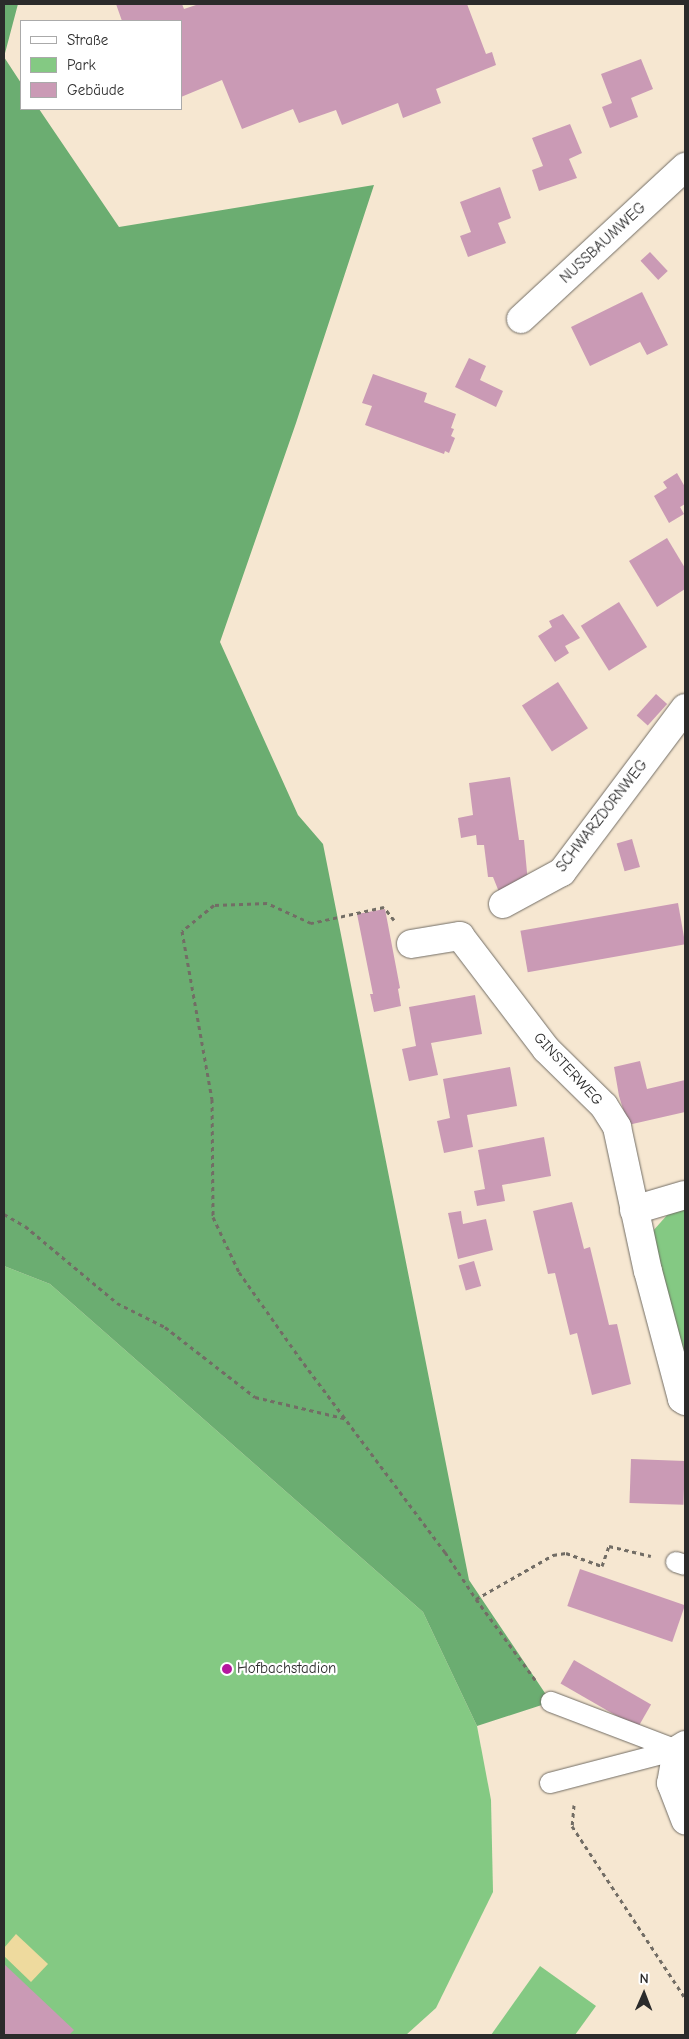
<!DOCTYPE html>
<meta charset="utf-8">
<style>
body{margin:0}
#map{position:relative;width:689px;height:2039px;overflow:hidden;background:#f6e7d1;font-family:"Comic Neue",sans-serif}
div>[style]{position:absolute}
.green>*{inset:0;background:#84c983}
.forest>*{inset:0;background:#6bad71}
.sand>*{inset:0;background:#eeda9e}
.building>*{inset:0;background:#ca9ab5;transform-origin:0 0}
.path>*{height:3px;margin-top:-1.5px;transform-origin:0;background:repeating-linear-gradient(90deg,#726d65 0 4px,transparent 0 8px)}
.roads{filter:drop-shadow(0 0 1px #726d65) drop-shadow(0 0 1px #726d65)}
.lane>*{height:20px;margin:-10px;padding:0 10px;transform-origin:10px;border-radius:10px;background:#fff}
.street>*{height:28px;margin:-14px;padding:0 14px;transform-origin:14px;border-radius:14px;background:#fff}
.dots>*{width:14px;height:14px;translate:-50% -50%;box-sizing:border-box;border:2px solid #fff;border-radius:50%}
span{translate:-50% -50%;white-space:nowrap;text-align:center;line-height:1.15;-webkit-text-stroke:4.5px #fff;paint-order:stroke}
.street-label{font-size:15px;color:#2b2b2b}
.poi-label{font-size:15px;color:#2b2b2b}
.left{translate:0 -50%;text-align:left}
.frame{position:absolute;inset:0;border:5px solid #2b2b2b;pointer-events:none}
.legend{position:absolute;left:20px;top:20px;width:162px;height:90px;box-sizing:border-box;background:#fff;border:1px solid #aaa;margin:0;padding:6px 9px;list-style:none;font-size:15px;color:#2b2b2b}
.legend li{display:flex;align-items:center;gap:10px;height:25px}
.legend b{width:25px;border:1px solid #aaa}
.north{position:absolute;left:619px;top:1969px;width:50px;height:50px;-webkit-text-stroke:4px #fff;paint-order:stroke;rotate:1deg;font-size:14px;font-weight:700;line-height:20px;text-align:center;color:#2b2b2b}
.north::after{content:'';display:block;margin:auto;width:18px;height:22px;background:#2b2b2b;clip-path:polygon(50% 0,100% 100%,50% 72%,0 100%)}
</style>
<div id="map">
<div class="green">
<i style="clip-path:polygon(685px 1202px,685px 1370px,652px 1232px,677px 1204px)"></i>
<i style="clip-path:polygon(4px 1266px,50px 1284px,423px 1612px,477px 1726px,491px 1800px,493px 1892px,436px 2008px,406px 2035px,4px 2035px)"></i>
<i style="clip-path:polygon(540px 1966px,596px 2006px,575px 2035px,491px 2035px)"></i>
</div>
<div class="forest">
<i style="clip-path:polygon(4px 4px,18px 4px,4px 57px,21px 83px,21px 109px,39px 109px,119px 227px,374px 185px,296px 423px,220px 642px,298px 815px,323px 844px,469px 1580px,551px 1702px,477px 1726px,423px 1612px,50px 1284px,4px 1266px)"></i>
</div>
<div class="sand">
<i style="clip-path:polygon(16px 1934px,48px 1964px,31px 1982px,4px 1956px,4px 1948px)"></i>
</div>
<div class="building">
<i style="clip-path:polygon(116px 4px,182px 4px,184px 9px,199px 4px,467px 4px,486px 54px,492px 52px,496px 65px,436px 89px,441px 103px,403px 118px,398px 103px,342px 125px,336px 110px,299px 123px,293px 109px,242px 129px,222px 80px,181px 97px,181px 21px,122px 21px)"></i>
<i style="clip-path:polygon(641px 59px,653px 89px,631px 98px,638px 117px,610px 128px,602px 107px,612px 103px,601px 74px)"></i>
<i style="clip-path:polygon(570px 124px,582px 153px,569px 159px,577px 178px,539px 191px,532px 170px,543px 166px,532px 138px)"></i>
<i style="clip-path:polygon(500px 187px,511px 218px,498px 223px,506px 243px,468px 257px,460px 236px,471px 232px,460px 202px)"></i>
<i style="left:650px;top:252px;width:26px;height:13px;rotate:47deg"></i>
<i style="clip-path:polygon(642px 292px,668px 345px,647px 355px,640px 342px,590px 366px,571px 327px)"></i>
<i style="clip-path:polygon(469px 358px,486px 366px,480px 380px,503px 391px,496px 407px,455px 387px)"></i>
<i style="clip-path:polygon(373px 374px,427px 393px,424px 402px,456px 414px,451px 428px,454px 429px,451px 436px,455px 438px,449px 453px,445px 451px,444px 454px,365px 425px,372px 406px,362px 403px)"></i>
<i style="clip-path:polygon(677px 473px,685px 487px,685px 504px,680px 507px,684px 514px,669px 523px,654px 496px,667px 488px,663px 482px)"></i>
<i style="clip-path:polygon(667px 538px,685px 568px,685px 589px,657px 607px,629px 561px)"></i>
<i style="left:619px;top:602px;width:53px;height:45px;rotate:58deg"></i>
<i style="clip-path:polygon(563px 614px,580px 638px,565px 646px,569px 653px,555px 662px,538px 636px,552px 627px,549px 621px)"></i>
<i style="left:558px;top:682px;width:55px;height:43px;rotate:57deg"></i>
<i style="left:656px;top:694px;width:15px;height:29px;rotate:42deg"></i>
<i style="clip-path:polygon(510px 777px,519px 840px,524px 840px,528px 883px,501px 897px,493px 877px,488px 877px,484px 845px,477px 845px,476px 835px,461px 838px,458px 818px,473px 815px,469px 783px)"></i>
<i style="left:632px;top:839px;width:29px;height:16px;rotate:74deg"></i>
<i style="left:678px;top:903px;width:42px;height:160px;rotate:80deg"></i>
<i style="clip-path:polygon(385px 909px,400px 988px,398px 989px,401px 1006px,374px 1012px,370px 994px,373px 994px,357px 914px)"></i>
<i style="clip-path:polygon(475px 995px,482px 1034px,431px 1043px,438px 1075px,409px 1081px,402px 1049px,416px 1046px,409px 1007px)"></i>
<i style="clip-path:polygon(640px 1061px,647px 1089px,685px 1080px,685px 1112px,628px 1125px,619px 1096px,614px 1067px)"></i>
<i style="clip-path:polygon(510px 1067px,517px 1106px,467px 1115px,473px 1147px,444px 1153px,437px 1121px,450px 1118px,443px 1079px)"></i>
<i style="clip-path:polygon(544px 1137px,551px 1176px,502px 1185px,505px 1201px,477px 1206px,474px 1191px,485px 1189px,478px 1150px)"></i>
<i style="clip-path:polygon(572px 1202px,584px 1249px,590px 1247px,609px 1325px,617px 1324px,631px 1384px,592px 1395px,577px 1333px,570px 1335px,555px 1273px,548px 1274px,533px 1211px)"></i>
<i style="clip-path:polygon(461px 1211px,463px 1224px,486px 1219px,493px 1250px,458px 1259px,448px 1213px)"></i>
<i style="left:474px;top:1261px;width:26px;height:16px;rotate:74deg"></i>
<i style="left:631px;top:1459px;width:54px;height:44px;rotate:2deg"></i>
<i style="left:580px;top:1569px;width:111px;height:39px;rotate:19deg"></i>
<i style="left:574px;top:1660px;width:89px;height:27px;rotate:30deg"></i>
<i style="clip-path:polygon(4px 1964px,74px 2030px,69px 2035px,4px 2035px)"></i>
</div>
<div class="path">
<i style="left:394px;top:920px;width:16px;rotate:-128deg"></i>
<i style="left:384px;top:907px;width:75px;rotate:167.6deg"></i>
<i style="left:311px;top:923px;width:48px;rotate:-155.6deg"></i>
<i style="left:267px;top:903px;width:53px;rotate:177.8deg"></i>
<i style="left:214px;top:905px;width:41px;rotate:140.9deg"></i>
<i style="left:182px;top:931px;width:171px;rotate:79.9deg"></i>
<i style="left:212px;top:1099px;width:118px;rotate:89.5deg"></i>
<i style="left:213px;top:1217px;width:61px;rotate:64.7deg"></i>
<i style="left:239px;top:1272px;width:104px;rotate:54.8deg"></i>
<i style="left:299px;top:1357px;width:244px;rotate:53.2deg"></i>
<i style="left:445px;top:1552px;width:56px;rotate:56.6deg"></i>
<i style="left:476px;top:1599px;width:102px;rotate:53.8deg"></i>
<i style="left:4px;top:1214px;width:24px;rotate:30deg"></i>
<i style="left:25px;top:1226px;width:120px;rotate:39.9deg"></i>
<i style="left:117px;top:1303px;width:54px;rotate:26.6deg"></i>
<i style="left:165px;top:1327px;width:114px;rotate:37.9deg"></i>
<i style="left:255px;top:1397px;width:95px;rotate:13.4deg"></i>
<i style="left:476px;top:1599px;width:89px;rotate:-29.7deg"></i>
<i style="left:553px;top:1555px;width:13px;rotate:-9deg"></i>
<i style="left:566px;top:1553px;width:38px;rotate:20deg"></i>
<i style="left:602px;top:1566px;width:21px;rotate:-71deg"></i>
<i style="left:609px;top:1546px;width:43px;rotate:13.4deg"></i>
<i style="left:574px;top:1805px;width:21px;rotate:95deg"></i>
<i style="left:572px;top:1826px;width:206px;rotate:56.7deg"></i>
</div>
<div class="roads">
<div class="lane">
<i style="left:676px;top:1562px;width:9px;rotate:18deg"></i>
<i style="left:550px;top:1783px;width:131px;rotate:-14.6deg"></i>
<i style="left:677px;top:1750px;width:135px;rotate:-159.1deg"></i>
</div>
<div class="street">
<i style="left:521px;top:319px;width:224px;rotate:-42.8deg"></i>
<i style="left:503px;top:904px;width:67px;rotate:-28.5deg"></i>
<i style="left:562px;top:872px;width:205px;rotate:-53.1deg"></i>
<i style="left:411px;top:944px;width:50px;rotate:-9.3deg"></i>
<i style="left:460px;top:936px;width:142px;rotate:52.7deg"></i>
<i style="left:546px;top:1049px;width:81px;rotate:44.5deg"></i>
<i style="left:604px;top:1106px;width:25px;rotate:58deg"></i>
<i style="left:617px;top:1127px;width:147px;rotate:77.9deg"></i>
<i style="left:648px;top:1271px;width:132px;rotate:75.1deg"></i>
<i style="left:682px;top:1399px;width:4px;rotate:34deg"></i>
<i style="left:634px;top:1210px;width:53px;rotate:-16.4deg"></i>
<i style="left:685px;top:1745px;width:9px;rotate:148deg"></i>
<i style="left:677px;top:1750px;width:34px;rotate:100deg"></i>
<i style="left:671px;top:1783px;width:40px;rotate:69deg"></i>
</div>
</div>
<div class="dots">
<i style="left:227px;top:1669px;background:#b5179e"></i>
</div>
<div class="street-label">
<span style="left:603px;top:243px;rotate:-43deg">NUSSBAUMWEG</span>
<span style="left:602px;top:816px;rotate:-52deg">SCHWARZDORNWEG</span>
<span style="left:568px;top:1069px;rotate:47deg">GINSTERWEG</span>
</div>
<div class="poi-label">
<span class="left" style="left:237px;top:1669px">Hofbachstadion</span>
</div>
<div class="frame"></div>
<ul class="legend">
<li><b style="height:6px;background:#fff"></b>Straße</li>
<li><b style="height:14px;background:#84c983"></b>Park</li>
<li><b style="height:14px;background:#ca9ab5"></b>Gebäude</li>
</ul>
<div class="north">N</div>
</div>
